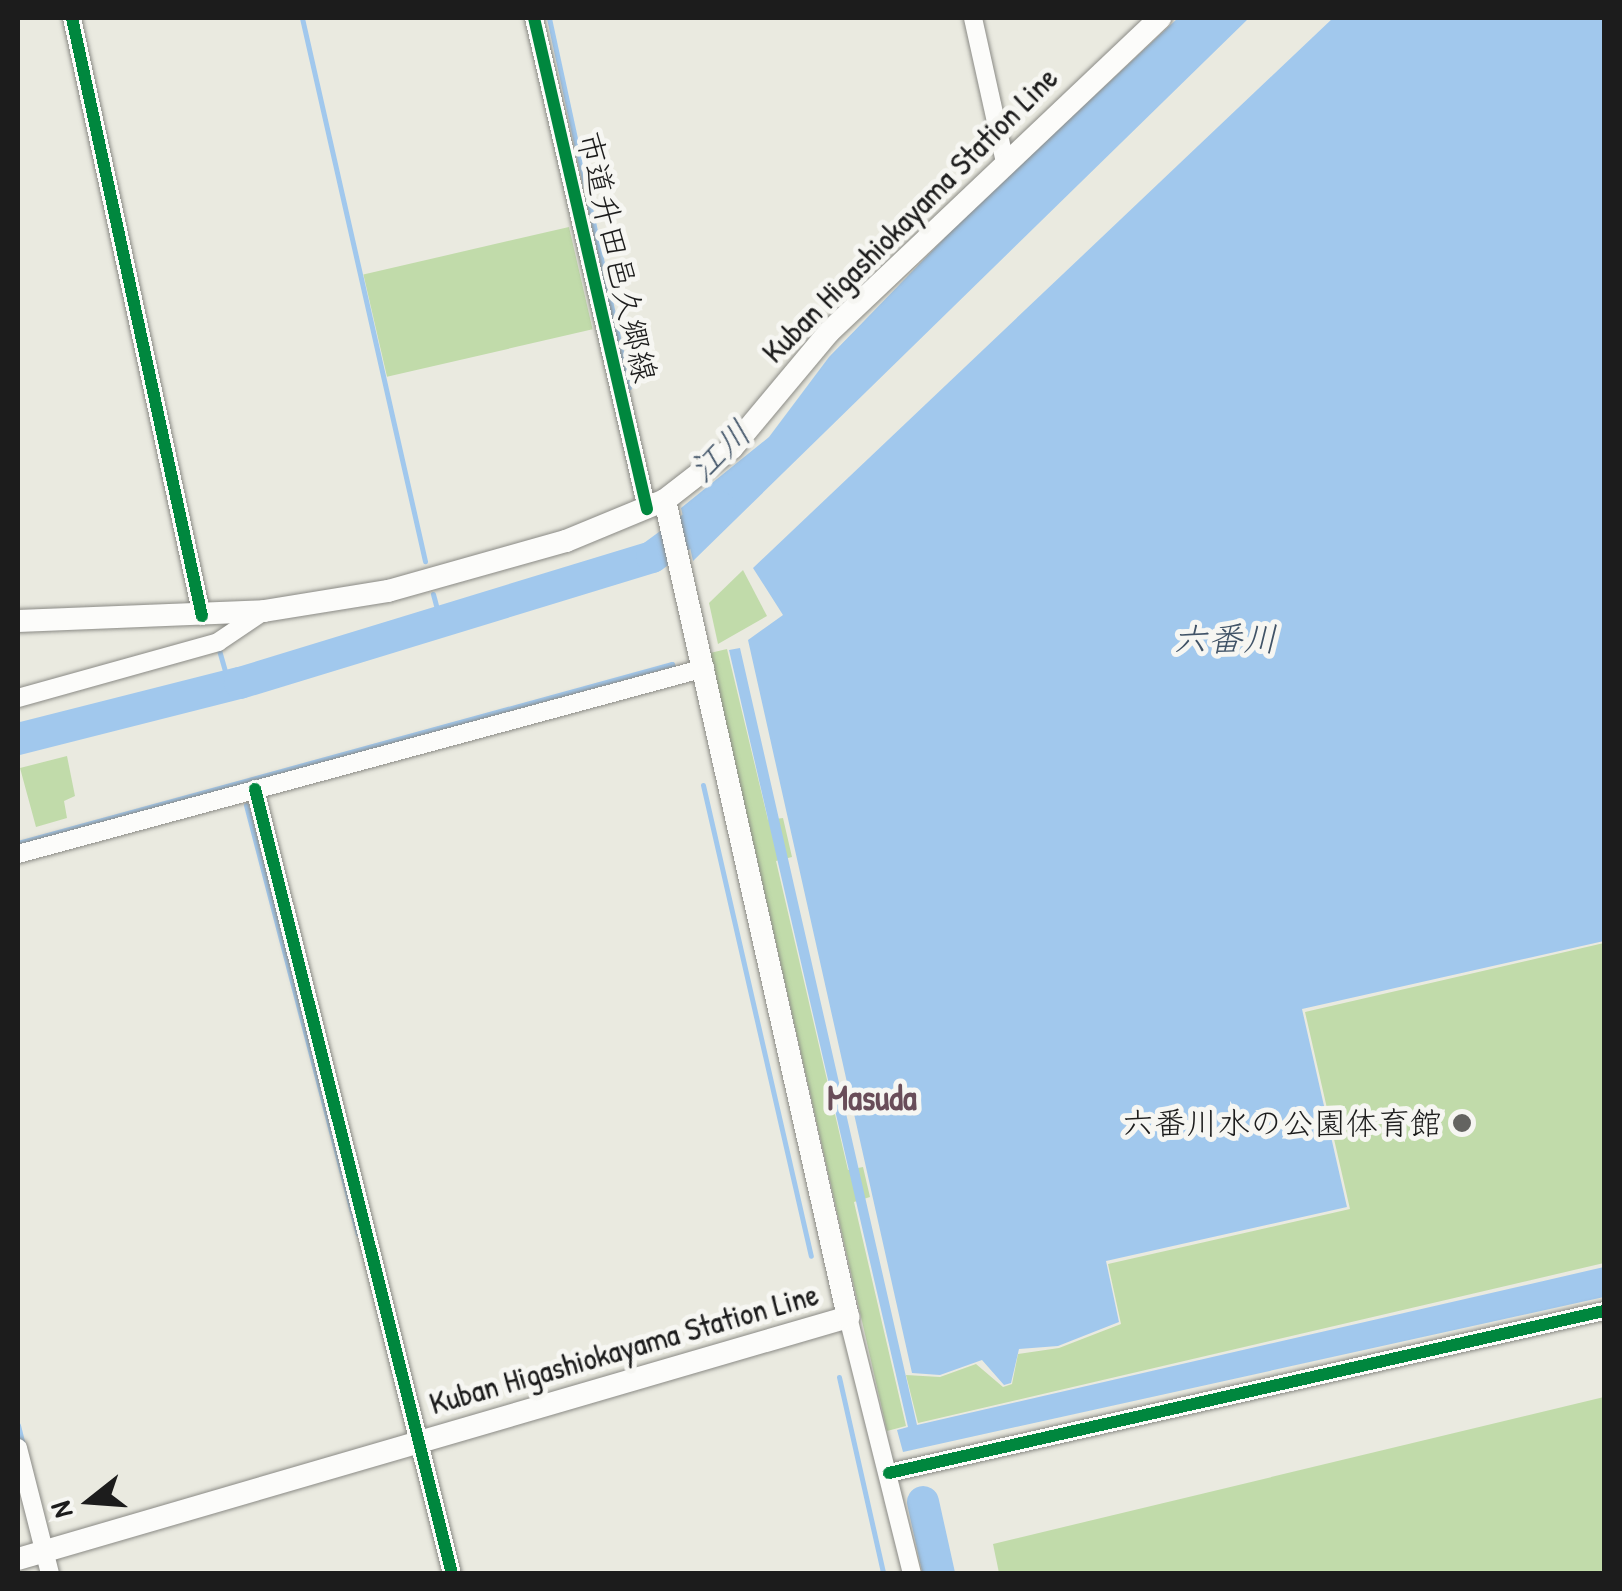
<!DOCTYPE html>
<meta charset="utf-8">
<style>
body{margin:0}
#map{position:relative;width:1622px;height:1591px;overflow:hidden;background:#eaeae0;font-family:"Patrick Hand","Klee One",sans-serif}
div>[style]{position:absolute}
.green>*{inset:0;background:#c1dbaa;transform-origin:0 0}
.water>*{inset:0;background:#a1c8ed}
.stream>*{height:5px;margin:-2.5px;padding:0 2.5px;transform-origin:2.5px;border-radius:2.5px;background:#a1c8ed}
.river>*{height:32px;margin:-16px;padding:0 16px;transform-origin:16px;border-radius:16px;background:#a1c8ed}
.roads{filter:drop-shadow(0 0 2px #8a8a85) drop-shadow(0 0 2px #8a8a85)}
.minor>*{height:18px;margin:-9px;padding:0 9px;transform-origin:9px;border-radius:9px;background:#fcfcfa}
.major>*{height:22px;margin:-11px;padding:0 11px;transform-origin:11px;border-radius:11px;background:#fcfcfa}
.cycleway>*{height:12px;margin:-6px;padding:0 6px;transform-origin:6px;border-radius:6px;background:#00873e}
.dots>*{width:28px;height:28px;translate:-50% -50%;box-sizing:border-box;border:5px solid #f6f6f2;border-radius:50%}
span{translate:-50% -50%;white-space:nowrap;text-align:center;line-height:1.15;-webkit-text-stroke:10px #f6f6f2;paint-order:stroke}
.street-label{font-size:32px;color:#1c1c1c}
.poi-label{font-size:32px;color:#1c1c1c}
.right{translate:-100% -50%;text-align:right}
.water-label{font-size:35px;color:#405367;font-style:italic}
.neighbourhood-label{font-size:35px;color:#694d59;font-weight:700}
.frame{position:absolute;inset:0;border:20px solid #1c1c1c;pointer-events:none}
.north{position:absolute;left:40px;top:1451px;width:100px;height:100px;-webkit-text-stroke:8px #f6f6f2;paint-order:stroke;rotate:253deg;font-size:28px;font-weight:700;line-height:40px;text-align:center;color:#1c1c1c}
.north::after{content:'';display:block;margin:auto;width:35px;height:45px;background:#1c1c1c;clip-path:polygon(50% 0,100% 100%,50% 72%,0 100%)}
</style>
<div id="map">
<div class="green">
<i style="left:569px;top:227px;width:105px;height:211px;rotate:77deg"></i>
<i style="clip-path:polygon(743px 570px,767px 616px,718px 644px,709px 603px)"></i>
<i style="clip-path:polygon(727px 649px,768px 820px,783px 818px,792px 857px,776px 861px,848px 1170px,863px 1167px,870px 1197px,854px 1202px,906px 1426px,887px 1431px,710px 653px)"></i>
<i style="clip-path:polygon(67px 756px,75px 796px,64px 801px,67px 818px,36px 827px,20px 768px)"></i>
<i style="clip-path:polygon(1604px 943px,1604px 1263px,918px 1423px,906px 1375px,940px 1377px,976px 1364px,1003px 1387px,1012px 1384px,1018px 1354px,1059px 1348px,1121px 1324px,1108px 1264px,1350px 1209px,1305px 1012px)"></i>
<i style="clip-path:polygon(1604px 1397px,1604px 1573px,999px 1573px,993px 1544px)"></i>
</div>
<div class="water">
<i style="clip-path:polygon(1178px 18px,1249px 18px,693px 561px,681px 508px,769px 437px,829px 357px,970px 212px)"></i>
<i style="clip-path:polygon(1333px 18px,1604px 18px,1604px 941px,1302px 1009px,1347px 1207px,1106px 1261px,1119px 1322px,1058px 1346px,1019px 1349px,1011px 1383px,1004px 1385px,982px 1360px,940px 1375px,912px 1373px,748px 640px,783px 615px,753px 568px)"></i>
<i style="clip-path:polygon(740px 648px,917px 1425px,1604px 1267px,1604px 1297px,903px 1452px,897px 1430px,908px 1427px,729px 650px)"></i>
</div>
<div class="stream">
<i style="left:302px;top:18px;width:557px;rotate:77.24deg"></i>
<i style="left:549px;top:18px;width:378px;rotate:77.8deg"></i>
<i style="left:433px;top:594px;width:27px;rotate:75deg"></i>
<i style="left:219px;top:650px;width:37px;rotate:74deg"></i>
<i style="left:18px;top:723px;width:16px;rotate:75deg"></i>
<i style="left:703px;top:785px;width:483px;rotate:77.1deg"></i>
<i style="left:246px;top:805px;width:443px;rotate:75.4deg"></i>
<i style="left:18px;top:843px;width:678px;rotate:-15.31deg"></i>
<i style="left:672px;top:664px;width:7px;rotate:74deg"></i>
<i style="left:839px;top:1377px;width:200px;rotate:77.3deg"></i>
<i style="left:883px;top:1572px;width:6px;rotate:162deg"></i>
<i style="left:18px;top:1425px;width:21px;rotate:76deg"></i>
</div>
<div class="river">
<i style="left:18px;top:739px;width:229px;rotate:-14.2deg"></i>
<i style="left:240px;top:683px;width:431px;rotate:-17deg"></i>
<i style="left:652px;top:557px;width:84px;rotate:-36.3deg"></i>
<i style="left:923px;top:1502px;width:74px;rotate:77.5deg"></i>
</div>
<div class="roads">
<div class="minor">
<i style="left:72px;top:18px;width:612px;rotate:77.74deg"></i>
<i style="left:534px;top:18px;width:504px;rotate:77.04deg"></i>
<i style="left:973px;top:18px;width:148px;rotate:77.5deg"></i>
<i style="left:18px;top:698px;width:208px;rotate:-15.6deg"></i>
<i style="left:218px;top:642px;width:55px;rotate:-34deg"></i>
<i style="left:255px;top:789px;width:809px;rotate:75.91deg"></i>
<i style="left:18px;top:854px;width:712px;rotate:-15.15deg"></i>
<i style="left:848px;top:1317px;width:265px;rotate:76deg"></i>
<i style="left:18px;top:1448px;width:130px;rotate:75.7deg"></i>
<i style="left:889px;top:1473px;width:733px;rotate:-12.77deg"></i>
</div>
<div class="major">
<i style="left:18px;top:621px;width:246px;rotate:-2.3deg"></i>
<i style="left:264px;top:611px;width:126px;rotate:-9.2deg"></i>
<i style="left:388px;top:591px;width:185px;rotate:-15.7deg"></i>
<i style="left:566px;top:541px;width:107px;rotate:-22.5deg"></i>
<i style="left:665px;top:500px;width:85px;rotate:-37.8deg"></i>
<i style="left:732px;top:448px;width:150px;rotate:-50.1deg"></i>
<i style="left:828px;top:333px;width:458px;rotate:-43.5deg"></i>
<i style="left:18px;top:1559px;width:865px;rotate:-16.25deg"></i>
<i style="left:848px;top:1317px;width:837px;rotate:-102.63deg"></i>
</div>
</div>
<div class="cycleway">
<i style="left:72px;top:18px;width:612px;rotate:77.74deg"></i>
<i style="left:534px;top:18px;width:504px;rotate:77.04deg"></i>
<i style="left:255px;top:789px;width:809px;rotate:75.91deg"></i>
<i style="left:889px;top:1473px;width:733px;rotate:-12.77deg"></i>
</div>
<div class="dots">
<i style="left:1462px;top:1123px;background:#646461"></i>
</div>
<div class="street-label">
<span style="left:910px;top:215px;rotate:-45deg">Kuban Higashiokayama Station Line</span>
<span style="left:617px;top:257px;rotate:77deg">市道升田邑久郷線</span>
<span style="left:624px;top:1349px;rotate:-16deg">Kuban Higashiokayama Station Line</span>
</div>
<div class="poi-label">
<span class="right" style="left:1442px;top:1123px">六番川水の公園体育館</span>
</div>
<div class="water-label">
<span style="left:720px;top:451px;rotate:-44deg">江川</span>
<span style="left:1225px;top:639px">六番川</span>
</div>
<div class="neighbourhood-label">
<span style="left:872px;top:1098px">Masuda</span>
</div>
<div class="frame"></div>
<div class="north">N</div>
</div>
